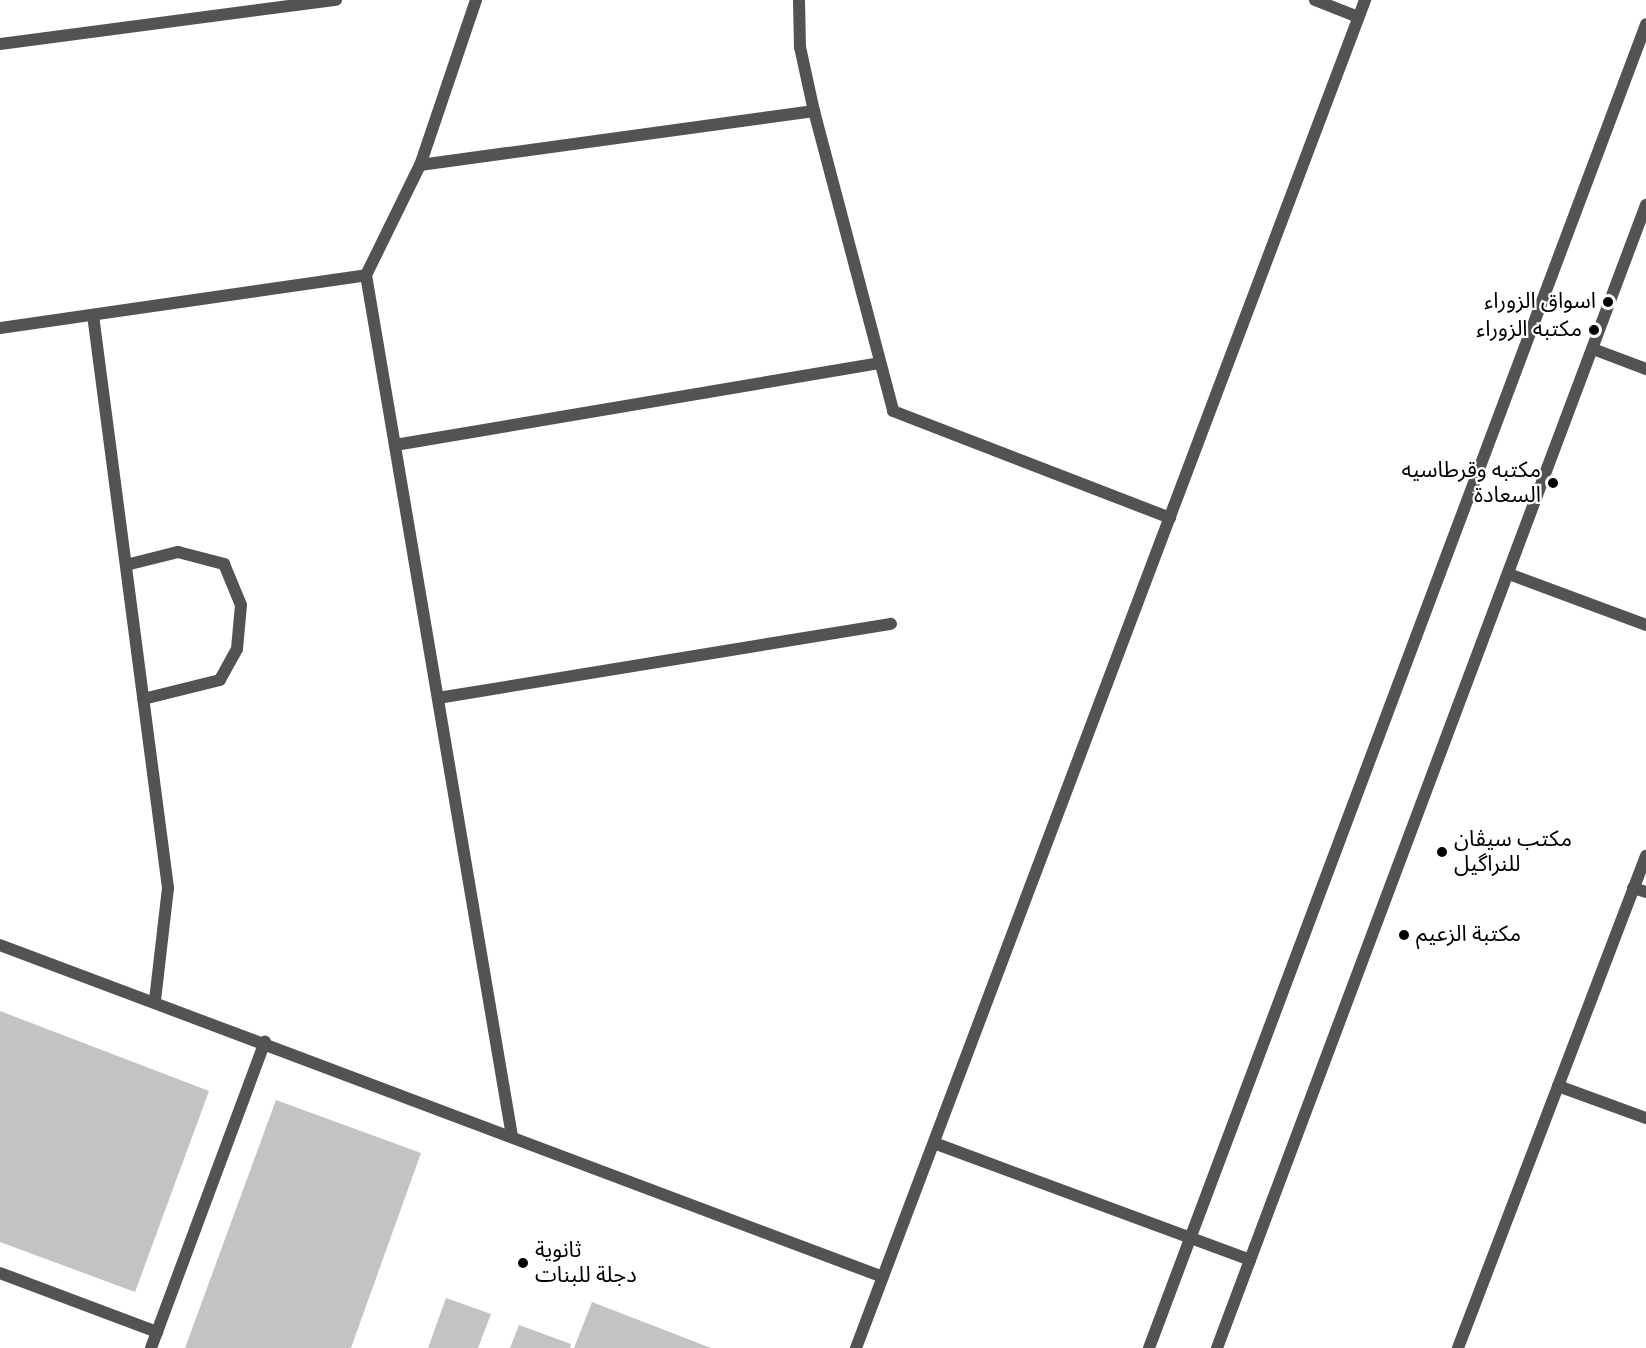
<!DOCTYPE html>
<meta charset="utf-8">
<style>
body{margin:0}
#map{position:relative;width:1646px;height:1348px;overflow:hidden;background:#fff;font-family:Karla,"Noto Sans Arabic",sans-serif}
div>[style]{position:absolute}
.building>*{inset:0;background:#c3c3c3}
.street>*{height:12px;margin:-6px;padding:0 6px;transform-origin:6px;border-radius:6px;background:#535353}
.dots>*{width:16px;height:16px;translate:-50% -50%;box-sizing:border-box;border:3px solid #fff;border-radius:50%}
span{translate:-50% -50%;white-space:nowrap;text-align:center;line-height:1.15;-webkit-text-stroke:4.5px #fff;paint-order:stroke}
.poi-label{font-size:22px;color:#000}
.right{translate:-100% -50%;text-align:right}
.left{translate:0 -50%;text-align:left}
</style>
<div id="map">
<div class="building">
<i style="clip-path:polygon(0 1011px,209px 1091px,135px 1292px,0 1242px)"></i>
<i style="clip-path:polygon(276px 1100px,421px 1153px,351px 1348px,185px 1348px)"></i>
<i style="clip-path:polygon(446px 1298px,491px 1314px,478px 1348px,428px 1348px)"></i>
<i style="clip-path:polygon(592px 1302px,711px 1348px,574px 1348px)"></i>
<i style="clip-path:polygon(519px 1325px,571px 1344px,570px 1348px,510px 1348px)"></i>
</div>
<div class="street">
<i style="left:476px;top:0;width:174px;rotate:108.7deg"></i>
<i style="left:420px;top:165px;width:123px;rotate:116.1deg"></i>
<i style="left:366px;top:275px;width:873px;rotate:80.38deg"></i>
<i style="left:799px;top:0;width:47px;rotate:88.8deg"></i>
<i style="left:800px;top:47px;width:66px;rotate:77.7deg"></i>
<i style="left:814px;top:111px;width:310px;rotate:75.2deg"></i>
<i style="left:893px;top:411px;width:297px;rotate:21.1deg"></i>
<i style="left:1315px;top:0;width:46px;rotate:21.6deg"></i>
<i style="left:0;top:44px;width:339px;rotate:-7.5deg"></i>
<i style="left:420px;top:165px;width:398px;rotate:-7.8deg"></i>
<i style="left:93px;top:315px;width:578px;rotate:82.54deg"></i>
<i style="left:168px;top:888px;width:113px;rotate:96.6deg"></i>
<i style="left:0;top:328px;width:370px;rotate:-8.2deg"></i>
<i style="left:1593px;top:349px;width:57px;rotate:20.7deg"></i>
<i style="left:395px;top:445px;width:488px;rotate:-9.6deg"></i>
<i style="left:126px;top:565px;width:54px;rotate:-14deg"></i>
<i style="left:178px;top:552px;width:48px;rotate:14.6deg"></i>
<i style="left:224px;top:564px;width:44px;rotate:67.5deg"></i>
<i style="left:241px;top:605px;width:44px;rotate:95.2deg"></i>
<i style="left:237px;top:649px;width:35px;rotate:119deg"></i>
<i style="left:220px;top:680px;width:79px;rotate:166.1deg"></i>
<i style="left:1509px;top:574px;width:146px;rotate:20.4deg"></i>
<i style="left:438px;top:698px;width:459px;rotate:-9.3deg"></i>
<i style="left:1633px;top:888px;width:14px;rotate:17deg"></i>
<i style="left:0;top:945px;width:943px;rotate:20.61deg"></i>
<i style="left:1558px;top:1086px;width:94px;rotate:20deg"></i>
<i style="left:934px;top:1143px;width:337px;rotate:20.3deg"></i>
<i style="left:0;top:1273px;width:168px;rotate:20.6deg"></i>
<i style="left:151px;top:1348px;width:327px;rotate:-69.6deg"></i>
<i style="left:856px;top:1348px;width:1441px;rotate:-69.31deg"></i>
<i style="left:1149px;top:1348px;width:1414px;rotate:-69.42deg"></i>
<i style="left:1217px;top:1348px;width:1221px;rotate:-69.43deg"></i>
<i style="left:1458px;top:1348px;width:527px;rotate:-69.09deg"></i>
</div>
<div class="dots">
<i style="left:1608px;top:302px;background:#000"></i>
<i style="left:1594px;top:330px;background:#000"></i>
<i style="left:1553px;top:483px;background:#000"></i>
<i style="left:1442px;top:852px;background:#000"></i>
<i style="left:1404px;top:935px;background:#000"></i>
<i style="left:523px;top:1263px;background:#000"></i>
</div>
<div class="poi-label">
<span class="right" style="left:1596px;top:302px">اسواق الزوراء</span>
<span class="right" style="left:1582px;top:330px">مكتبه الزوراء</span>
<span class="right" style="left:1541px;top:483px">مكتبه وقرطاسيه<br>السعادة</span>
<span class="left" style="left:1454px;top:852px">مكتب سيڤان<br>للنراگيل</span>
<span class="left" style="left:1416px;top:935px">مكتبة الزعيم</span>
<span class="left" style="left:535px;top:1263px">ثانوية<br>دجلة للبنات</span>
</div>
</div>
